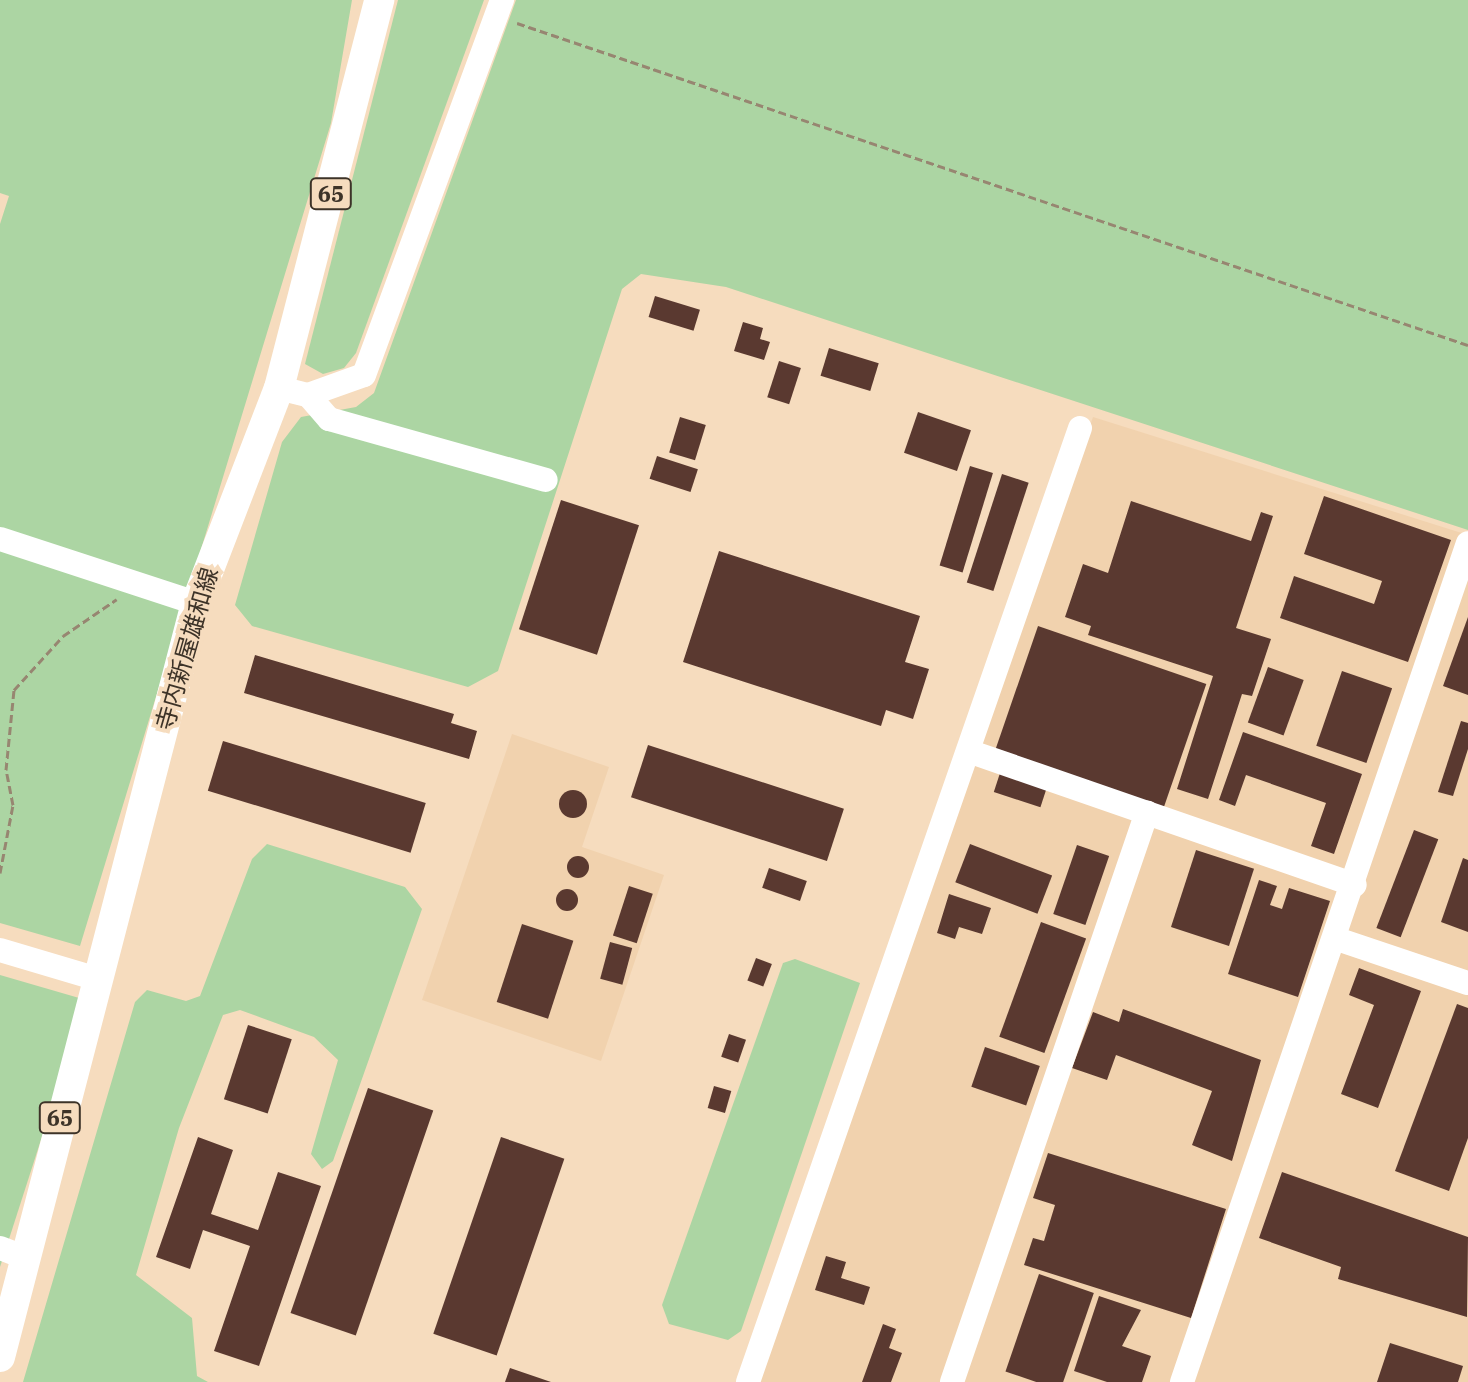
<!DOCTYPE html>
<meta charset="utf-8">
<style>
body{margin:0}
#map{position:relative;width:1468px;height:1382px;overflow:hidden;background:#f6dcbe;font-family:"IBM Plex Serif","Noto Sans JP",serif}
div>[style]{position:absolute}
.built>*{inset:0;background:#f1d2ae}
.green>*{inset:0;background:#acd5a3}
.building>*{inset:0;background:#5a3930;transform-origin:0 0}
.round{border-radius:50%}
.path>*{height:3px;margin-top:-1.5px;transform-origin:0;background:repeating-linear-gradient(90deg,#978671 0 8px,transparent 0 12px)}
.minor>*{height:24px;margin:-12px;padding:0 12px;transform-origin:12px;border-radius:12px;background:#fff}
.major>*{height:30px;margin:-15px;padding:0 15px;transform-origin:15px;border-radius:15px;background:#fff}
span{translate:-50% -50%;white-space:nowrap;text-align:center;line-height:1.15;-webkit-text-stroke:8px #f6dcbe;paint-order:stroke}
.shield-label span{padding:2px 6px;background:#f6dcbe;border:2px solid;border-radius:6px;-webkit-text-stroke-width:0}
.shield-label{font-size:22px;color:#3d3328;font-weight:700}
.street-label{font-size:24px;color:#3d3328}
</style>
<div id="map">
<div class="built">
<i style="clip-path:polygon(1093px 417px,1468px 535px,1468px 1382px,755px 1382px)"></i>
<i style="clip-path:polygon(512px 734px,609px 767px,582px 847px,664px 875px,601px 1061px,422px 1000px)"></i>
</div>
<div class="green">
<i style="clip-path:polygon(0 0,352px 0,331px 123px,80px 946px,0 923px,0 224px,9px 196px,0 193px)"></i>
<i style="clip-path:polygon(398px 0,484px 0,356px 353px,344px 368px,323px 374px,305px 364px)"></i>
<i style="clip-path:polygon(516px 0,1468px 0,1468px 530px,726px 287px,641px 274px,622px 289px,498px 671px,468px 687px,252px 626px,235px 605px,282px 442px,301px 417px,356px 407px,374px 393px)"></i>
<i style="clip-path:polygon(267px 844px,405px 887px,422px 909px,333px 1161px,322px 1169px,311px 1154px,338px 1060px,314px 1037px,240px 1010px,223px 1015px,179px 1128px,136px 1275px,192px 1318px,197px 1376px,208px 1382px,23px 1382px,135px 1002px,147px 990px,186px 1001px,200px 996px,252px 859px)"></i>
<i style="clip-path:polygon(795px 959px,860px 983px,741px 1331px,728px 1340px,669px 1324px,662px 1305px,783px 963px)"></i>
<i style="clip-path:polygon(0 975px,86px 1000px,0 1267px)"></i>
</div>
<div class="building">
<i style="left:655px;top:296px;width:47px;height:22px;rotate:17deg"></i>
<i style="clip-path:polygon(743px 322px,763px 328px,760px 339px,770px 342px,764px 360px,734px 351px)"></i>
<i style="left:829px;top:348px;width:52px;height:29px;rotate:17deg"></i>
<i style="left:779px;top:361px;width:23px;height:38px;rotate:18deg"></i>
<i style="left:918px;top:412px;width:56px;height:43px;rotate:19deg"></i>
<i style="left:680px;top:417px;width:27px;height:37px;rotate:17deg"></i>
<i style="left:657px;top:456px;width:43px;height:24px;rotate:18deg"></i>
<i style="left:970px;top:466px;width:24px;height:104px;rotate:17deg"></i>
<i style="left:1002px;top:474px;width:28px;height:114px;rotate:18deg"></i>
<i style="clip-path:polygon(1324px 496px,1451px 540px,1408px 662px,1280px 618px,1294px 576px,1374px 604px,1382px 581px,1304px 554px)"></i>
<i style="left:561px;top:500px;width:82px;height:136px;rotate:18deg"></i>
<i style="clip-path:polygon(1131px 501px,1251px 541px,1261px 512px,1273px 516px,1236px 628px,1271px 639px,1252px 696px,1242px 694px,1208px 799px,1177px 789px,1213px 676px,1088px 635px,1091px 626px,1065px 617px,1083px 564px,1108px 573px)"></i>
<i style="clip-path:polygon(719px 551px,920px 616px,905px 662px,929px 669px,913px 719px,886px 710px,881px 726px,683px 662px)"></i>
<i style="clip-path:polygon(1468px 617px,1468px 695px,1443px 686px)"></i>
<i style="left:1038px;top:626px;width:178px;height:132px;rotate:19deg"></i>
<i style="clip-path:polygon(255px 655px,454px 714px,451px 723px,477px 731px,469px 759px,244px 693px)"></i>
<i style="left:1268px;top:667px;width:38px;height:59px;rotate:20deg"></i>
<i style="left:1342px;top:671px;width:53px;height:79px;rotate:19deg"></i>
<i style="clip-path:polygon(1461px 721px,1468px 723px,1468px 749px,1453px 796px,1438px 792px)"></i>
<i style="clip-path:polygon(1243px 732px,1362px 774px,1334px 854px,1311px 846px,1326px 803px,1246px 775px,1235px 806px,1219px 800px)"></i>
<i style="left:223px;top:741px;width:212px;height:52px;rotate:17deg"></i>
<i style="left:648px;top:745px;width:206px;height:55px;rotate:18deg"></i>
<i style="left:1000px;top:773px;width:49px;height:20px;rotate:18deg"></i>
<i class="round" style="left:559px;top:790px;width:28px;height:28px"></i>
<i style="left:1414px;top:830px;width:26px;height:105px;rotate:21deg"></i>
<i style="left:970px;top:844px;width:88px;height:41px;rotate:21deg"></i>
<i style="left:1077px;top:845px;width:34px;height:73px;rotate:19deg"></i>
<i style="left:1196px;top:850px;width:61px;height:81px;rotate:18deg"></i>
<i class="round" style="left:567px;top:856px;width:22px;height:22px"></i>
<i style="clip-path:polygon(1463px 858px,1468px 860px,1468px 932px,1441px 922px)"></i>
<i style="left:769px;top:868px;width:40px;height:21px;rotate:19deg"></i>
<i style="clip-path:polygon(1259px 880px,1277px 886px,1270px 905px,1282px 909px,1289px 888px,1330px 901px,1298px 997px,1228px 974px)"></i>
<i style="left:629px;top:886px;width:25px;height:52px;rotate:18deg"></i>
<i class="round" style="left:556px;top:889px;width:22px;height:22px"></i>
<i style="clip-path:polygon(949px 894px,991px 908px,982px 934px,959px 927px,955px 939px,937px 933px)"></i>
<i style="left:1041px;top:922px;width:48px;height:122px;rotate:20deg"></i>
<i style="left:522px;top:924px;width:54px;height:82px;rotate:18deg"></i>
<i style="left:610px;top:942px;width:23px;height:38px;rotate:15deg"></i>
<i style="left:756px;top:958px;width:17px;height:24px;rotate:21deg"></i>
<i style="clip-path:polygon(1359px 968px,1421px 991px,1378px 1108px,1341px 1094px,1374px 1005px,1349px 995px)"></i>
<i style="clip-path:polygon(1457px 1004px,1468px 1008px,1468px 1138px,1449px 1191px,1395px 1171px)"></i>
<i style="clip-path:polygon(1123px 1009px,1261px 1060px,1232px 1161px,1192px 1145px,1212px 1091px,1116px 1055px,1107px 1080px,1072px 1068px,1093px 1012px,1119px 1022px)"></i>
<i style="left:248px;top:1025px;width:46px;height:78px;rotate:18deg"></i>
<i style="left:729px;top:1034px;width:18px;height:24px;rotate:19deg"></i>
<i style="left:985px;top:1047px;width:58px;height:42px;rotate:19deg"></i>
<i style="left:714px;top:1086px;width:18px;height:23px;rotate:16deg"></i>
<i style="left:368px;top:1088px;width:69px;height:238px;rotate:19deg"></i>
<i style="clip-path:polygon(198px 1137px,233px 1150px,211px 1214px,258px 1230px,278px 1172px,321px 1186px,259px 1366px,214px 1351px,250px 1246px,203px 1230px,190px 1269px,156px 1257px)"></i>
<i style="left:501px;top:1137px;width:67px;height:208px;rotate:19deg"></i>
<i style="clip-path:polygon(1048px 1153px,1226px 1209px,1191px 1318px,1024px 1265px,1033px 1238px,1044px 1241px,1055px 1205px,1033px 1198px)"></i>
<i style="clip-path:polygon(1282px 1172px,1468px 1237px,1467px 1317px,1338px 1279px,1341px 1267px,1259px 1238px)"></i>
<i style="clip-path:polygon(826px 1256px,846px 1262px,841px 1278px,870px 1287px,864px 1305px,815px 1290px)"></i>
<i style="left:1039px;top:1274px;width:58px;height:103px;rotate:19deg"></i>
<i style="clip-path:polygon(1099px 1296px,1141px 1310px,1122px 1346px,1151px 1356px,1142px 1382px,1107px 1382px,1074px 1371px)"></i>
<i style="clip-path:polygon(883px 1324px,896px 1329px,889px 1348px,902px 1353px,891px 1382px,862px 1382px)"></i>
<i style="clip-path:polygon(1390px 1343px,1463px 1366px,1458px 1382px,1377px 1382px)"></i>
<i style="clip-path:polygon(510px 1368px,551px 1382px,505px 1382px)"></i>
</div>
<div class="path">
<i style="left:517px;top:23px;width:1004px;rotate:18.71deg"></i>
<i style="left:0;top:873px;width:69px;rotate:-79.2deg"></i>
<i style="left:13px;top:805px;width:36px;rotate:-101deg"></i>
<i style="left:6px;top:770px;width:80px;rotate:-84.3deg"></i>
<i style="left:14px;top:690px;width:73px;rotate:-47.8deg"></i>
<i style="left:63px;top:636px;width:65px;rotate:-34.4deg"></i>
</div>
<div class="minor">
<i style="left:279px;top:388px;width:30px;rotate:14deg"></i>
<i style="left:308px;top:395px;width:59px;rotate:-19.7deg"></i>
<i style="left:364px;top:375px;width:400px;rotate:-69.8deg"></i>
<i style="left:308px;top:395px;width:32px;rotate:49deg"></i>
<i style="left:329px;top:419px;width:225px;rotate:15.7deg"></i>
<i style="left:0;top:539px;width:206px;rotate:18.1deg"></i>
<i style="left:971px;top:752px;width:406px;rotate:19.1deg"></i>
<i style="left:1337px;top:939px;width:138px;rotate:18.6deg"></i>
<i style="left:0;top:950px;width:101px;rotate:16.6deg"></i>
<i style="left:0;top:1248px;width:26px;rotate:21deg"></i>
<i style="left:748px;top:1382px;width:1010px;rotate:-70.81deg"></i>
<i style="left:952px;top:1382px;width:602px;rotate:-71.11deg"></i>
<i style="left:1182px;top:1382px;width:886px;rotate:-71.18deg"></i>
</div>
<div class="major">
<i style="left:0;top:1357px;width:779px;rotate:-75.43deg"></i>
<i style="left:196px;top:603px;width:230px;rotate:-68.9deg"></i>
<i style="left:279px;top:388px;width:401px;rotate:-75.5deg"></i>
</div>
<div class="shield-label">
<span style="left:331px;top:194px">65</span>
<span style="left:60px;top:1118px">65</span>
</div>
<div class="street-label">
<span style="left:187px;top:649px;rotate:-74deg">寺内新屋雄和線</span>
</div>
</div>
